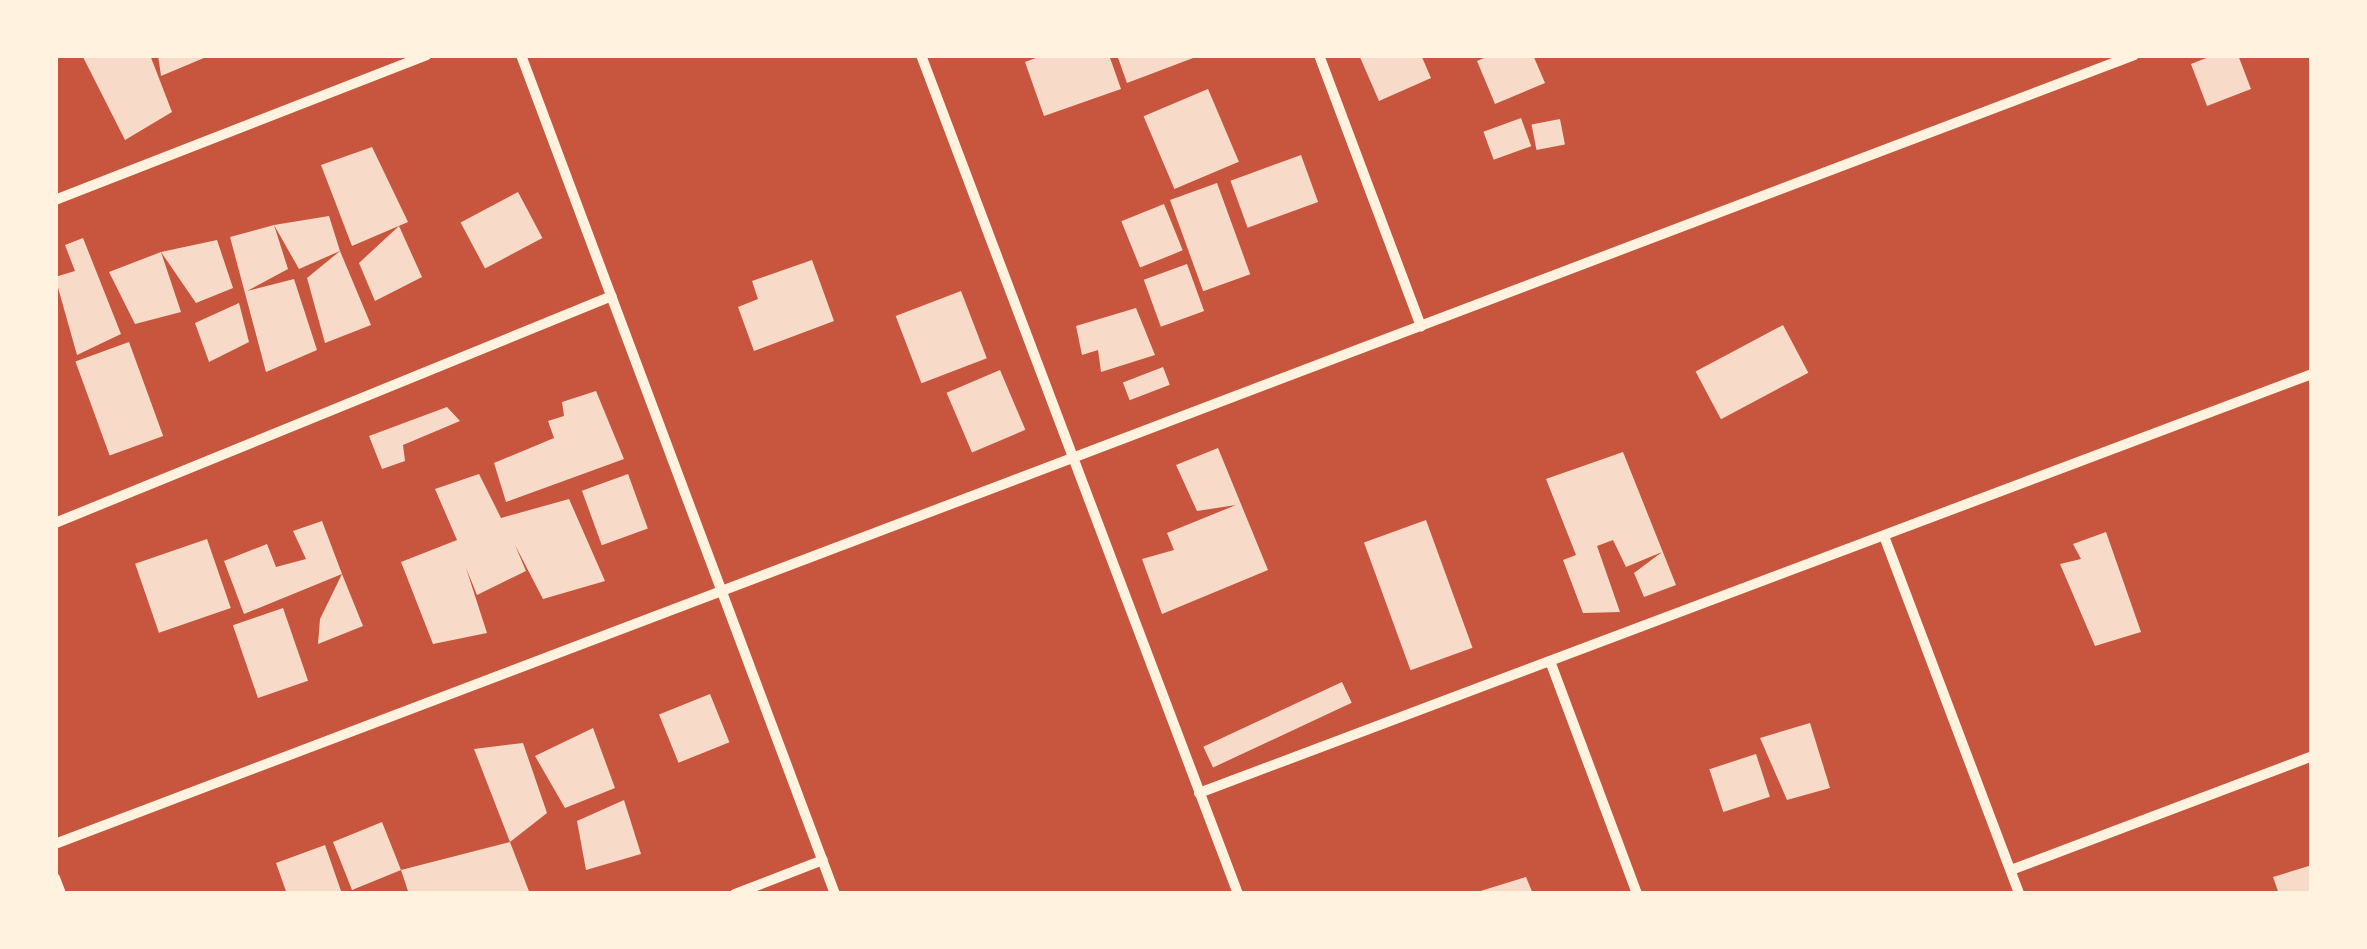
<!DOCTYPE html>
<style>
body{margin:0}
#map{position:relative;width:2367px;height:949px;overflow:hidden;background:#c8553d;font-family:Commissioner,sans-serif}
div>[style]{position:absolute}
.building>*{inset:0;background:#f7dbc8;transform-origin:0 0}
.minor>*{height:10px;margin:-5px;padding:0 5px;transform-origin:5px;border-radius:5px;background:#fff3e0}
span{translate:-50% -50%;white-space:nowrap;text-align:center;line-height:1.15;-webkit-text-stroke:10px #fff3e0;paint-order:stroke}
.frame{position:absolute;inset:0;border:58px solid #fff3e0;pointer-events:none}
</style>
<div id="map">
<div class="building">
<i style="clip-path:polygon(82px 55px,150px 55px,172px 112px,125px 140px)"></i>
<i style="clip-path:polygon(158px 55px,211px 55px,161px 76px)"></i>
<i style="clip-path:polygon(1044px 55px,1109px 55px,1121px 89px,1044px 116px,1025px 62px)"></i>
<i style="clip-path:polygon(1117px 55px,1201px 55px,1127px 83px)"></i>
<i style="clip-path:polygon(1359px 55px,1421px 55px,1431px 78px,1379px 101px)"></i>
<i style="clip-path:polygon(1491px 55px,1533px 55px,1545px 83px,1495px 104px,1477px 61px)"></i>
<i style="clip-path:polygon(2214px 55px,2238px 55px,2251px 89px,2207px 106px,2191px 64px)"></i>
<i style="left:1208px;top:89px;width:79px;height:70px;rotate:67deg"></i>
<i style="left:1521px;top:118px;width:30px;height:40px;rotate:70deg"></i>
<i style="left:1560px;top:119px;width:26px;height:29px;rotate:79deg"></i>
<i style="clip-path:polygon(372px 147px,408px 222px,352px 246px,321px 165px)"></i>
<i style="left:1301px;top:155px;width:50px;height:75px;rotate:70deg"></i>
<i style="left:1217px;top:183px;width:97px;height:50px;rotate:70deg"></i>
<i style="left:518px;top:192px;width:52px;height:65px;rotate:62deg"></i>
<i style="left:1164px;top:204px;width:50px;height:46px;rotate:68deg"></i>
<i style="clip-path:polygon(329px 216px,340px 251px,299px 269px,274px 225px,288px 269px,247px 291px,294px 279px,317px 350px,266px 372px,230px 237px,274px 225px)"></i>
<i style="clip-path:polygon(399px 226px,422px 277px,375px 301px,359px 263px)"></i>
<i style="clip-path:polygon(83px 238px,121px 334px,77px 355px,55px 277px,75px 271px,65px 245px)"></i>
<i style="clip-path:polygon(217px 240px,233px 288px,196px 303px,161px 252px)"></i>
<i style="clip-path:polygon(340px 251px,371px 325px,325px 343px,307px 278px)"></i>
<i style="clip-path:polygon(161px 252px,181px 312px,135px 324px,109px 272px)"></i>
<i style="clip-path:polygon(812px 260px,834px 321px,754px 351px,738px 307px,758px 299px,752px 281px)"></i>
<i style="left:1187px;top:264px;width:50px;height:46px;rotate:70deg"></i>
<i style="left:961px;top:291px;width:72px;height:70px;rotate:69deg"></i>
<i style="clip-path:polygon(239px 303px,249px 342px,209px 362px,195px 323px)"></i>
<i style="clip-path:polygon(1136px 308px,1155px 355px,1101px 372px,1098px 350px,1082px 355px,1076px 326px)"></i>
<i style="left:1783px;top:325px;width:54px;height:99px;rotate:62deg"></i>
<i style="left:129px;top:342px;width:100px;height:57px;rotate:70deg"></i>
<i style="left:1163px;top:367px;width:19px;height:43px;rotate:69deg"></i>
<i style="left:1000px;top:370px;width:65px;height:58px;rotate:67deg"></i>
<i style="clip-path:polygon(596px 391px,624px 459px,506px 502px,494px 463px,554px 438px,548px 421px,564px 416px,562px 402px)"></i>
<i style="clip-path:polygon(447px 407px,460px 421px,403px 445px,405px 461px,382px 469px,369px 436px)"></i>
<i style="clip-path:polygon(1218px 448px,1268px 570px,1162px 614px,1142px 559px,1174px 550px,1167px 533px,1236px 505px,1197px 511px,1176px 465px)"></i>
<i style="clip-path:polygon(1623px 452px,1676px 585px,1644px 597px,1634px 573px,1662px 552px,1626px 567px,1613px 540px,1597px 546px,1620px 612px,1583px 613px,1563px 560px,1576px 555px,1546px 479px)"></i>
<i style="clip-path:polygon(479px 474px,501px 518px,569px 499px,605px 581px,543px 599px,515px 545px,526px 571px,477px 595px,466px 568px,487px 633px,433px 644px,401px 562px,457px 540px,435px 489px)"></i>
<i style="left:628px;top:474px;width:58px;height:49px;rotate:70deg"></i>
<i style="left:1426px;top:520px;width:136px;height:66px;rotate:70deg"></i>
<i style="clip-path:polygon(322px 521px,342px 574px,244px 614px,224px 561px,267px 544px,276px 567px,306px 559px,293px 531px)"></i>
<i style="clip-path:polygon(2106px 532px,2141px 632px,2095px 646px,2060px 564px,2081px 559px,2073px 544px)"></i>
<i style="left:207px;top:539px;width:73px;height:76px;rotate:71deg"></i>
<i style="clip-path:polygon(342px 574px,363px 626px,318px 644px,320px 619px)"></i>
<i style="left:283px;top:608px;width:77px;height:53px;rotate:71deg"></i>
<i style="left:1342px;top:682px;width:23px;height:153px;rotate:65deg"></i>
<i style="left:710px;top:694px;width:52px;height:55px;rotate:68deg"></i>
<i style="clip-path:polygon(1810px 723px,1830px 788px,1787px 800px,1760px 738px)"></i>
<i style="clip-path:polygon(593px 728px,615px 788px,565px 808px,535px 756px)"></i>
<i style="clip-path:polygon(523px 743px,547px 813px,510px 842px,474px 749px)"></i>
<i style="left:1756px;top:754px;width:45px;height:49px;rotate:72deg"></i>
<i style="clip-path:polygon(624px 800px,641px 854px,586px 870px,577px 821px)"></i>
<i style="clip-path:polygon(382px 822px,401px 870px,510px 842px,530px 894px,409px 894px,401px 870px,352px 890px,333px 842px)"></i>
<i style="clip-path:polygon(325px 845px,341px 891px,287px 894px,276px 863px)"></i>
<i style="clip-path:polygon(2312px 865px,2312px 894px,2279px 894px,2273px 877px)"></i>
<i style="clip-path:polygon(1526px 877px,1533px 894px,1474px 894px,1474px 893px)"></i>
</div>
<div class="minor">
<i style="left:521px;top:55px;width:896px;rotate:69.48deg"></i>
<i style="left:921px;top:55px;width:897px;rotate:69.3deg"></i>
<i style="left:1319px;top:55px;width:290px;rotate:69.4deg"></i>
<i style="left:55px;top:200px;width:399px;rotate:-21.3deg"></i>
<i style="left:55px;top:523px;width:601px;rotate:-22.17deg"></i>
<i style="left:1884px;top:536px;width:383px;rotate:69.3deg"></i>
<i style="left:1550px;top:661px;width:249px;rotate:69.5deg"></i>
<i style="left:1199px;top:793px;width:1189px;rotate:-20.63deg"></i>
<i style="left:55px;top:844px;width:2224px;rotate:-20.78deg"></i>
<i style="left:2011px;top:870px;width:322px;rotate:-20.7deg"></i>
<i style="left:55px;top:878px;width:17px;rotate:69deg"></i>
<i style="left:735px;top:894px;width:94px;rotate:-21.1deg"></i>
</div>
<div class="frame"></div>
</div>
